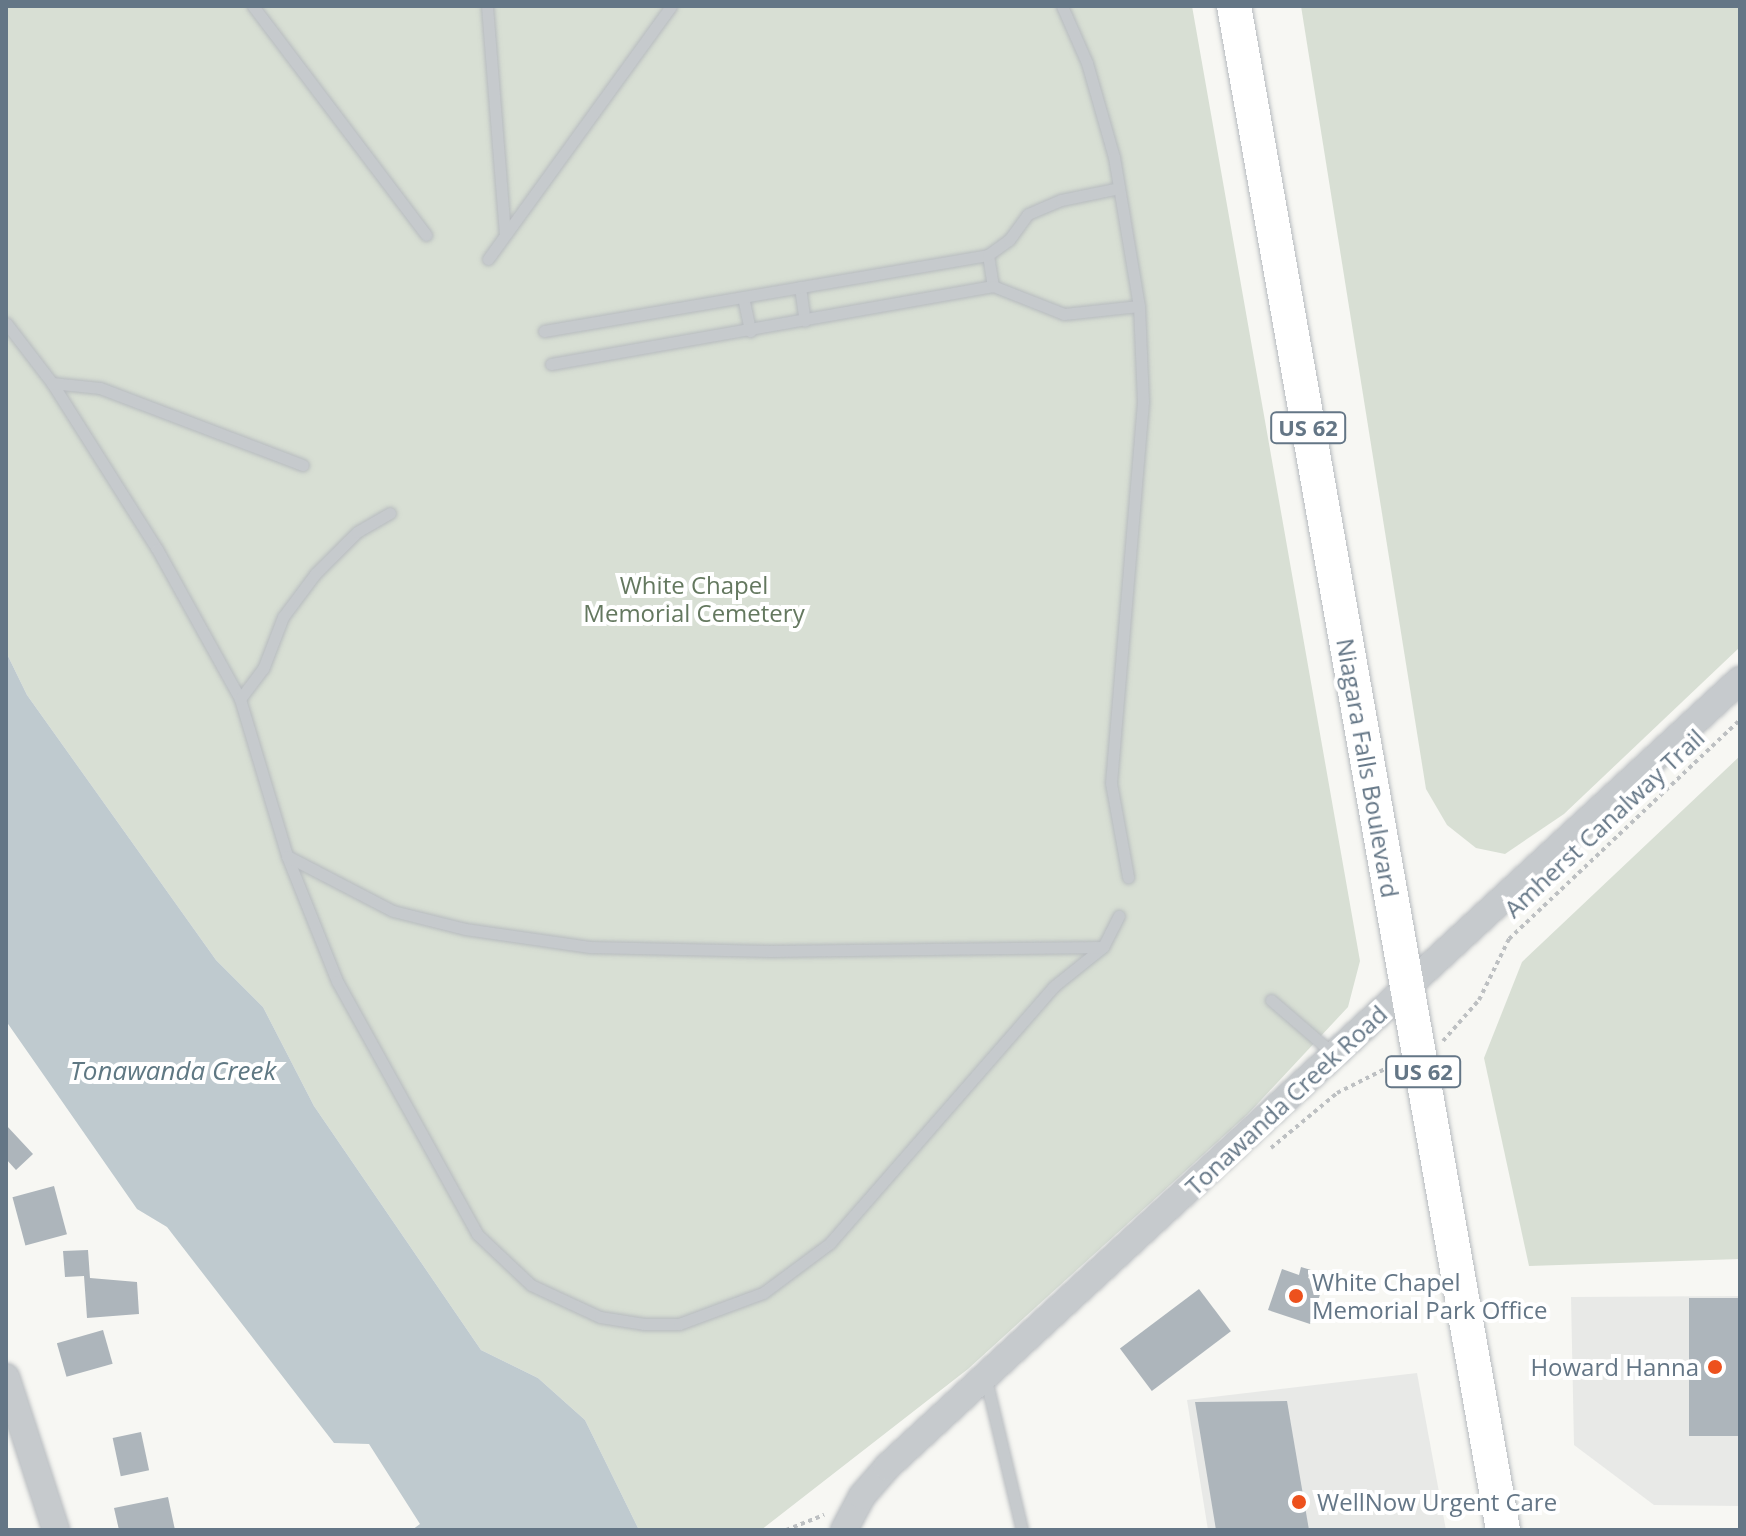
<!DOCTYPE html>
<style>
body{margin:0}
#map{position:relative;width:1746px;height:1536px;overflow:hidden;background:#f7f7f3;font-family:"Open Sans",sans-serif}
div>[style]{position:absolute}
.built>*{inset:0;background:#e8e9e7}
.green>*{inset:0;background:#d8dfd4}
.water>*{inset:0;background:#bfcacf}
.building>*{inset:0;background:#adb5bb;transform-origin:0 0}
.path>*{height:4px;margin-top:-2px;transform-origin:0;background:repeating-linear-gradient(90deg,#bdc0c2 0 4px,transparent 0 8px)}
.roads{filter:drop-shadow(0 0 2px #b7bbbf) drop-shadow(0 0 2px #b7bbbf)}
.service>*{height:11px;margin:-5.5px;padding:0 5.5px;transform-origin:5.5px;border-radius:5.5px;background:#c6cacd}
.tertiary>*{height:26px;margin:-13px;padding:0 13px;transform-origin:13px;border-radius:13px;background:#c6cacd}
.primary>*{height:34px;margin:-17px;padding:0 17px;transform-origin:17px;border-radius:17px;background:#fff}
.dots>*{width:22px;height:22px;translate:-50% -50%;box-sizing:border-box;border:4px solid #fff;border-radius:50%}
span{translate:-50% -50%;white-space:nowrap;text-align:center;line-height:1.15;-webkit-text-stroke:8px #fff;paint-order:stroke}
.shield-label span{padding:2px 6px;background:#fff;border:2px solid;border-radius:6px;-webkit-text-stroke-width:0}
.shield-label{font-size:22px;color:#647686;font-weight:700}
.park-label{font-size:24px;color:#64785f}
.street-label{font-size:24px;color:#647686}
.poi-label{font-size:24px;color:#647686}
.left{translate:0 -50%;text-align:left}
.right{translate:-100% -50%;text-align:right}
.water-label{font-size:26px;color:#5f7883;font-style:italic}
.frame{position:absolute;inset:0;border:8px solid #647686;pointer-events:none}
</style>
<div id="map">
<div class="built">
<i style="clip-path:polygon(1740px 1296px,1740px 1506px,1654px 1505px,1574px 1445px,1571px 1297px)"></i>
<i style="clip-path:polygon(1417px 1373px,1446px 1530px,1208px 1530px,1187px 1400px)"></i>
</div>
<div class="green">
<i style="clip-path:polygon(6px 6px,1192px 6px,1360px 961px,1348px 1007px,1248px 1114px,968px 1369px,761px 1530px,639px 1530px,585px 1420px,538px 1378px,481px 1350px,314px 1106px,263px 1007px,216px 960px,27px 695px,6px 652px)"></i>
<i style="clip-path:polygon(1301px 6px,1740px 6px,1740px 647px,1564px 814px,1505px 854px,1476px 848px,1447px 825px,1426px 789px)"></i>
<i style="clip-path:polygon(1740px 756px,1740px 1259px,1529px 1266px,1484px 1058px,1522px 962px)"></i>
</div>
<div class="water">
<i style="clip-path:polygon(6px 652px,27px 695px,216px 960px,263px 1007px,314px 1106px,481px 1350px,538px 1378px,585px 1420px,639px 1530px,412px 1530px,420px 1524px,369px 1444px,334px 1443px,167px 1227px,137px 1209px,6px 1021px)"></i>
</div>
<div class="building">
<i style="clip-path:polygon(6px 1125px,33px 1154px,16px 1170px,6px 1159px)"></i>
<i style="left:54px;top:1186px;width:50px;height:43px;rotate:75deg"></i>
<i style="clip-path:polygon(88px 1250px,90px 1278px,137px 1282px,139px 1314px,87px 1318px,84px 1276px,65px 1277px,63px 1251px)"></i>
<i style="clip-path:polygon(1301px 1267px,1311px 1270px,1308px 1278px,1324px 1283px,1310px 1324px,1268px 1310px,1282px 1269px,1299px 1275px)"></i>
<i style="left:1199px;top:1289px;width:53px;height:99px;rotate:53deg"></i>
<i style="left:1740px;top:1298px;width:138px;height:51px;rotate:90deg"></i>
<i style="left:103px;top:1330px;width:35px;height:48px;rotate:74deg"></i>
<i style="clip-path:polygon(1287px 1401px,1309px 1530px,1216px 1530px,1195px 1402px)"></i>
<i style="left:141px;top:1432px;width:39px;height:29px;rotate:78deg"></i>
<i style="clip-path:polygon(168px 1497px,175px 1530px,119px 1530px,114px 1508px)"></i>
</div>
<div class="path">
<i style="left:1443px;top:1041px;width:55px;rotate:-48.7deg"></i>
<i style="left:1479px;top:1000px;width:68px;rotate:-63.8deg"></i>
<i style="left:1509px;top:939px;width:318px;rotate:-43.5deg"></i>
<i style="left:1271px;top:1148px;width:86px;rotate:-39.8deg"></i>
<i style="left:1337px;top:1093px;width:65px;rotate:-26.6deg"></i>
<i style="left:786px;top:1530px;width:41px;rotate:-21.5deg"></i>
</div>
<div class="roads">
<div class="service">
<i style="left:253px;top:6px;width:287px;rotate:52.9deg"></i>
<i style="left:487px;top:6px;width:229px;rotate:85.5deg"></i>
<i style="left:1062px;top:6px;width:62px;rotate:66.3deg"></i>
<i style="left:1087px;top:63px;width:98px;rotate:74deg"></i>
<i style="left:1114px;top:157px;width:151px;rotate:80.5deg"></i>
<i style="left:1139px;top:306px;width:96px;rotate:87.6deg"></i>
<i style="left:1143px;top:402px;width:382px;rotate:94.8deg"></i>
<i style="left:1111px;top:783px;width:96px;rotate:79.7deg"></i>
<i style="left:988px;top:255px;width:31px;rotate:81deg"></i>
<i style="left:488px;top:259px;width:312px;rotate:-54.1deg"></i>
<i style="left:800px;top:287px;width:34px;rotate:82deg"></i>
<i style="left:743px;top:297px;width:35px;rotate:78deg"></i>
<i style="left:6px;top:323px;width:76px;rotate:52.5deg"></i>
<i style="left:52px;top:383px;width:196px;rotate:57.7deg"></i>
<i style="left:157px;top:549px;width:171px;rotate:61deg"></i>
<i style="left:240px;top:699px;width:164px;rotate:73.3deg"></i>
<i style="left:287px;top:856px;width:135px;rotate:68.2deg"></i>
<i style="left:337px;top:981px;width:289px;rotate:61deg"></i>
<i style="left:477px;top:1234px;width:74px;rotate:43.4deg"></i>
<i style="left:531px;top:1285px;width:76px;rotate:24.9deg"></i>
<i style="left:600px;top:1317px;width:45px;rotate:9deg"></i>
<i style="left:644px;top:1324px;width:35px"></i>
<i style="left:679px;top:1324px;width:90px;rotate:-20.3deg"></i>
<i style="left:763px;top:1293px;width:84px;rotate:-36.7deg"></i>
<i style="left:830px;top:1243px;width:340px;rotate:-48.9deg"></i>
<i style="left:1053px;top:987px;width:64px;rotate:-38.7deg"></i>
<i style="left:1103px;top:947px;width:35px;rotate:-63deg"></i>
<i style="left:544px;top:331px;width:450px;rotate:-9.7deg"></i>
<i style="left:988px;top:255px;width:26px;rotate:-36deg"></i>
<i style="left:1009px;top:240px;width:32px;rotate:-54deg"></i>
<i style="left:1028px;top:214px;width:36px;rotate:-23deg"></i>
<i style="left:1061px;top:200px;width:59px;rotate:-11.7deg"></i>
<i style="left:551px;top:364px;width:449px;rotate:-10deg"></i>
<i style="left:993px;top:286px;width:76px;rotate:21.5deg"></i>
<i style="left:1064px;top:314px;width:75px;rotate:-6.1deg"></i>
<i style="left:52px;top:383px;width:48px;rotate:5.9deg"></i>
<i style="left:100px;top:388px;width:217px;rotate:20.8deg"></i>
<i style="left:240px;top:699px;width:38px;rotate:-53deg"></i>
<i style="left:263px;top:669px;width:56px;rotate:-69deg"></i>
<i style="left:283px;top:617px;width:54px;rotate:-53.3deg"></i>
<i style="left:315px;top:574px;width:59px;rotate:-45deg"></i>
<i style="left:357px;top:532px;width:38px;rotate:-30deg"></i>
<i style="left:287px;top:856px;width:119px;rotate:27.4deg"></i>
<i style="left:393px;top:911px;width:74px;rotate:14deg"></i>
<i style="left:465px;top:929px;width:126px;rotate:8.2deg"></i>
<i style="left:590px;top:947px;width:180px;rotate:1.3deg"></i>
<i style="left:770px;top:951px;width:333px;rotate:-0.7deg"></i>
<i style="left:1271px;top:1000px;width:84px;rotate:40.7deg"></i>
<i style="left:986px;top:1380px;width:154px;rotate:76.5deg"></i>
</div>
<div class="tertiary">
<i style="left:6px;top:1377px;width:161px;rotate:71.9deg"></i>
<i style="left:844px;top:1530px;width:38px;rotate:-62deg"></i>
<i style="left:862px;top:1496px;width:38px;rotate:-49deg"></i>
<i style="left:887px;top:1467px;width:1161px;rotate:-42.7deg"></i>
</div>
<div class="primary">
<i style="left:1234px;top:6px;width:1548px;rotate:79.99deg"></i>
</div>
</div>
<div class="dots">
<i style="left:1296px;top:1296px;background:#ed511d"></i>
<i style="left:1715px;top:1367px;background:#ed511d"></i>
<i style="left:1299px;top:1502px;background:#ed511d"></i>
</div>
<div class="shield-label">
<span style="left:1308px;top:428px">US 62</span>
<span style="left:1423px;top:1072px">US 62</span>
</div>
<div class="park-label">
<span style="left:694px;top:599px">White Chapel<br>Memorial Cemetery</span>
</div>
<div class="street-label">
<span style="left:1368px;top:768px;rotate:80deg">Niagara Falls Boulevard</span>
<span style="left:1604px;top:823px;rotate:-43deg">Amherst Canalway Trail</span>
<span style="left:1286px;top:1100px;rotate:-43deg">Tonawanda Creek Road</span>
</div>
<div class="poi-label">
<span class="left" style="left:1312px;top:1296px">White Chapel<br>Memorial Park Office</span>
<span class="right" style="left:1699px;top:1367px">Howard Hanna</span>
<span class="left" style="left:1317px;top:1502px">WellNow Urgent Care</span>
</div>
<div class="water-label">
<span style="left:173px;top:1071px">Tonawanda Creek</span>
</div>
<div class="frame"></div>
</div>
